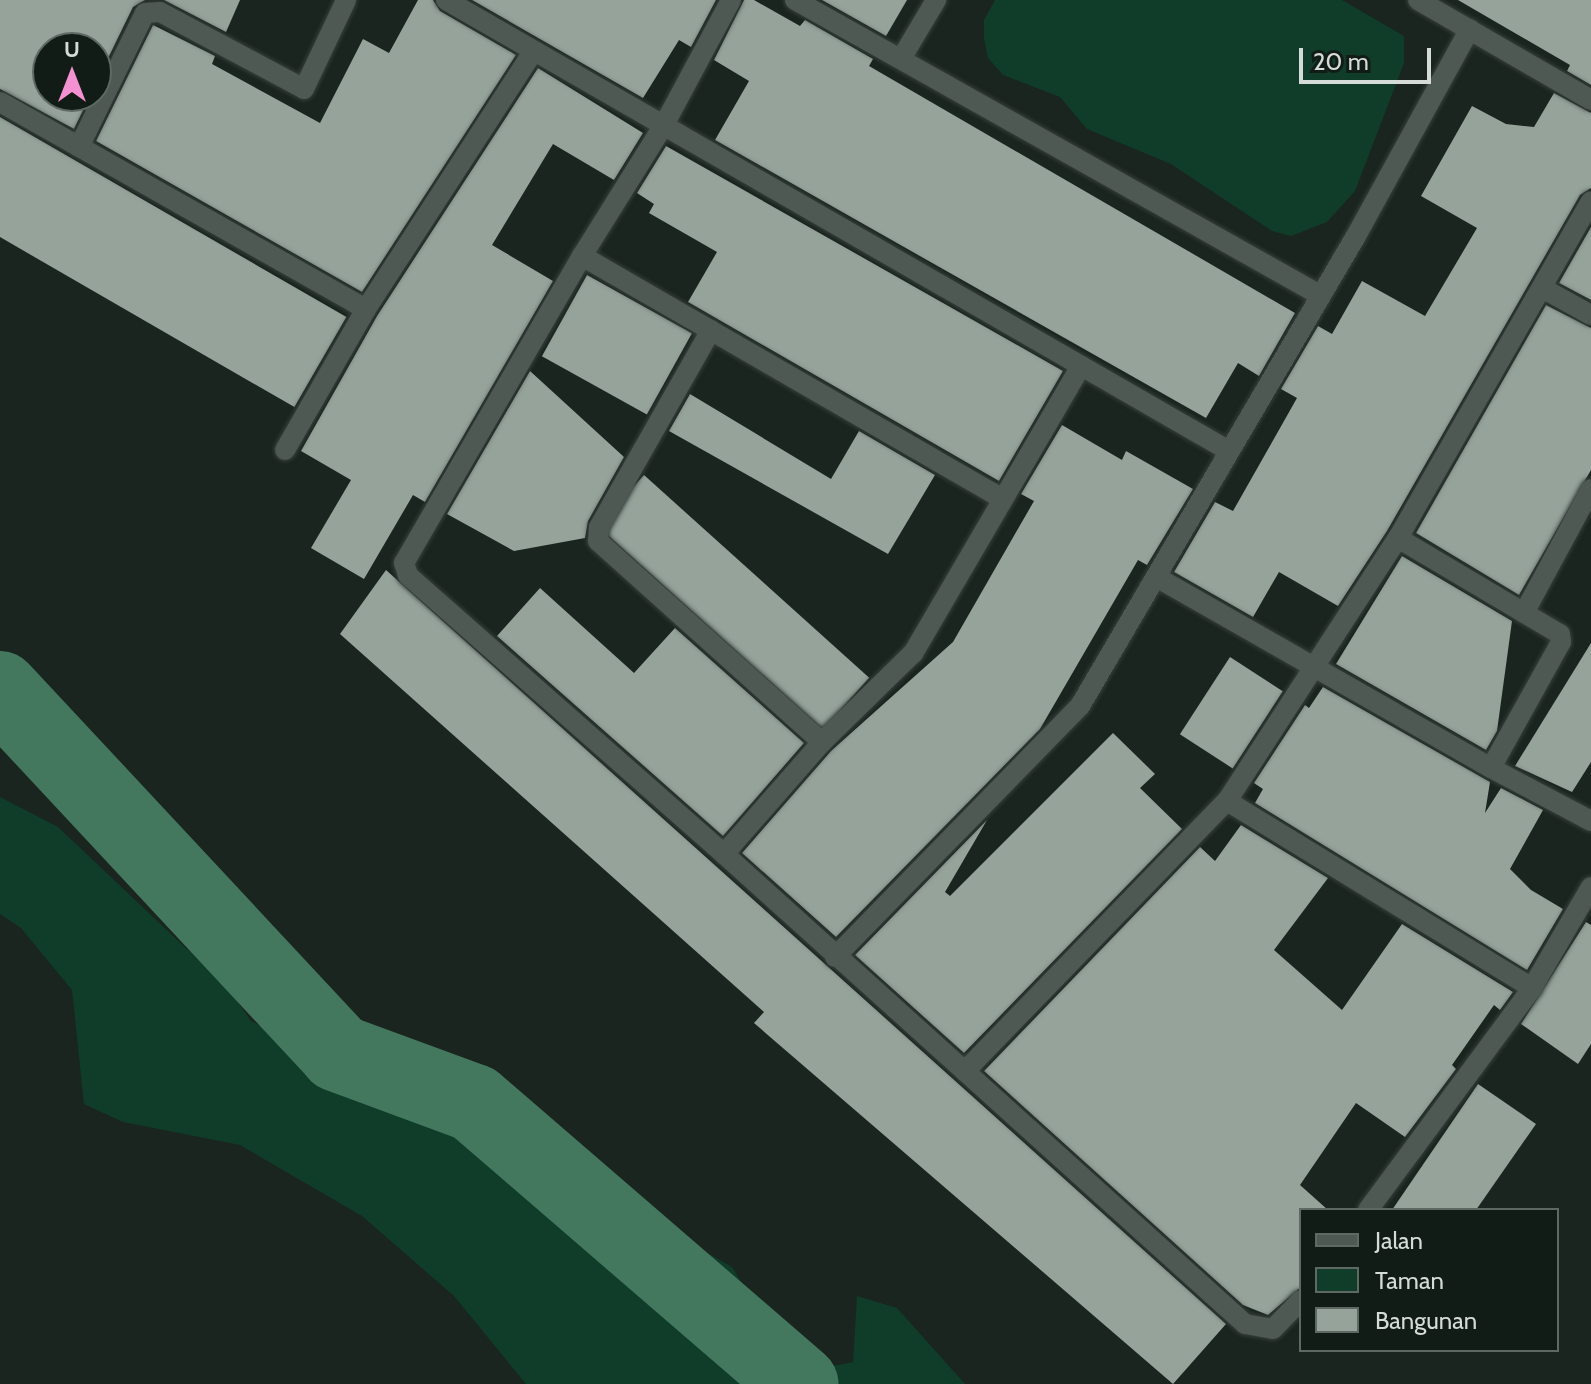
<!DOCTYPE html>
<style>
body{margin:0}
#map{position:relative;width:1591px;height:1384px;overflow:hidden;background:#1a251f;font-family:Cabin,sans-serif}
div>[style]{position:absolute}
.green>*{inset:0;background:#0f3d29}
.river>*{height:78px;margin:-39px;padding:0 39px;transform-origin:39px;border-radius:39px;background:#43785e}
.building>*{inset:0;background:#95a39b;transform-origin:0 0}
.roads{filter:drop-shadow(0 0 2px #373f3b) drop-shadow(0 0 2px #373f3b)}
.minor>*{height:20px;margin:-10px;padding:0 10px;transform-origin:10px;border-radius:10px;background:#4d5952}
span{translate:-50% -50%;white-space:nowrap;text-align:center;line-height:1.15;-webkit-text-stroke:8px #111c16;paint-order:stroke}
.legend{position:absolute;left:1299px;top:1208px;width:260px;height:144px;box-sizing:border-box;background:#111c16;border:2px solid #5f6964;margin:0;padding:10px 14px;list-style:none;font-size:24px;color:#d5dcd8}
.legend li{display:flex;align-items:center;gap:16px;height:40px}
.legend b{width:40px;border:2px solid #5f6964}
.north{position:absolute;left:32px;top:32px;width:80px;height:80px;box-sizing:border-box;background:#111c16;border:2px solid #5f6964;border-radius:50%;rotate:0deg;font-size:22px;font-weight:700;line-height:32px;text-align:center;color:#d5dcd8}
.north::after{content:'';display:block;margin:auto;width:28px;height:36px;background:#f591d2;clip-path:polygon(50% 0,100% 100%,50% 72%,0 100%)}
.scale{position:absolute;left:1299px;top:48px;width:132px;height:36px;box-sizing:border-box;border:4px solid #d5dcd8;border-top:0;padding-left:10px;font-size:24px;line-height:28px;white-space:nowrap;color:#d5dcd8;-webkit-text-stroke:6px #111c16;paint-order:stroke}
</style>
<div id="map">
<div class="green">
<i style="clip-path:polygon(995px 0,1342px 0,1404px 36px,1404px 63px,1355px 191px,1327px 222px,1291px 236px,1272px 231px,1171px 164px,1087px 129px,1060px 97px,1003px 75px,988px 58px,984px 39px,984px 20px)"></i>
<i style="clip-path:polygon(0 797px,58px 827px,228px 988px,251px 1021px,411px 1098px,479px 1145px,506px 1174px,613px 1238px,697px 1247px,732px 1267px,753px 1302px,813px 1370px,853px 1362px,857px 1296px,897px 1308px,965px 1384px,526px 1384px,454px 1296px,362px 1216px,240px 1145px,123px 1122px,84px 1104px,72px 990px,21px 928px,0 914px)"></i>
</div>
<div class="river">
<i style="left:0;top:690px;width:496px;rotate:47deg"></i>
<i style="left:338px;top:1053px;width:145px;rotate:20.2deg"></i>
<i style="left:474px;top:1103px;width:430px;rotate:40.8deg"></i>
</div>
<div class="building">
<i style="clip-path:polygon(0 0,145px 0,133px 7px,96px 83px,96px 48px,48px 48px,48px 96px,90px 96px,74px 129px,0 89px)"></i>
<i style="clip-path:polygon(164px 0,240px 0,226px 32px)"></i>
<i style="clip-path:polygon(418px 0,433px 0,440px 11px,516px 55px,362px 292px,96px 141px,153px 25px,215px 56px,212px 64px,320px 123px,363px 39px,389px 53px)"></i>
<i style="clip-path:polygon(472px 0,716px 0,691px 47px,679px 40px,643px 98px)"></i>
<i style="clip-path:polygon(744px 0,754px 0,800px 26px,805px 20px,873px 59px,869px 66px,1295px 313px,1259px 376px,1238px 363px,1206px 418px,715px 140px,749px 81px,714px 60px)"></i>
<i style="clip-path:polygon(822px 0,907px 0,886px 36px)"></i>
<i style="clip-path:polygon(1458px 0,1591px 0,1591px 85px,1567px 71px,1570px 65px)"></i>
<i style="clip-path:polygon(538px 68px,643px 133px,614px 180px,553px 144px,492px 245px,553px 281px,425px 502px,413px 495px,364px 579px,311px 548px,351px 480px,301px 451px,377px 316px)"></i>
<i style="clip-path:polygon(1554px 93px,1591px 113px,1591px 188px,1580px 195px,1387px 531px,1338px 606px,1279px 572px,1253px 617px,1174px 572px,1215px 502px,1233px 511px,1297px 398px,1281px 389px,1318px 326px,1332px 334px,1362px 281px,1425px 316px,1477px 228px,1421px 196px,1472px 106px,1506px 124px,1534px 127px)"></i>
<i style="left:0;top:117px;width:400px;height:104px;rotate:30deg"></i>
<i style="clip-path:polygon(666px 146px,1063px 371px,999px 481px,688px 302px,717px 252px,649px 213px,654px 204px,637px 193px)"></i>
<i style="clip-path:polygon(1591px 227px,1591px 300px,1559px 283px)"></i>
<i style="left:587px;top:275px;width:120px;height:93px;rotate:29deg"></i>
<i style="clip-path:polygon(1546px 305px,1591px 328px,1591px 470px,1519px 595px,1416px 533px)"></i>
<i style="clip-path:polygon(530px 371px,624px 457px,588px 521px,585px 538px,514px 551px,447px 514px)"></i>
<i style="clip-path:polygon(690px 394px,831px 479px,859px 431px,935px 475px,888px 554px,669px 431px)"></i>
<i style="clip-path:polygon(1062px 425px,1122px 460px,1126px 451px,1193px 489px,1147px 565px,1138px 560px,1040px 729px,836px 937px,742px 853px,831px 751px,953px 642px,1034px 501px,1021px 494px)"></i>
<i style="left:644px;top:475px;width:303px;height:69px;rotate:42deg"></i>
<i style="clip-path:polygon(1402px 556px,1512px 621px,1497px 731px,1486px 750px,1336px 664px)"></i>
<i style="clip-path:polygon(386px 570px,1226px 1324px,1173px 1384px,754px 1023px,764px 1012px,340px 634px)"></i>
<i style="clip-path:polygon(540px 588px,634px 673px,675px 628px,804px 743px,723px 836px,497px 636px)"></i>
<i style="clip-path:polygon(1591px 643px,1591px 762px,1572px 792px,1515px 766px)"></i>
<i style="left:1230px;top:657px;width:63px;height:92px;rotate:33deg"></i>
<i style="clip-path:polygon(1323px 687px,1490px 782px,1485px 813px,1501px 788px,1543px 810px,1510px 869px,1531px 890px,1563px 909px,1527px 970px,1255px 803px,1263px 789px,1254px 783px,1305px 705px,1309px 708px)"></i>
<i style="clip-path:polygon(1113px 733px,1155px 774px,1140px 788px,1182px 829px,964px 1053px,855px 955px,987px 820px,945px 892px,950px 896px)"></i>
<i style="clip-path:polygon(1241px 825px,1328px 878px,1274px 950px,1342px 1010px,1402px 924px,1513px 992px,1500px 1010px,1494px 1005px,1452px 1065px,1456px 1069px,1405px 1137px,1356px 1103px,1300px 1185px,1328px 1210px,1301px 1210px,1301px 1287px,1268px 1315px,1243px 1305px,984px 1071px,1200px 847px,1215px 861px)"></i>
<i style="clip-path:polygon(1586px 922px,1591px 925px,1591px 1044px,1578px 1064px,1521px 1024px)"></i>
<i style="clip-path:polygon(1478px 1084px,1536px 1124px,1476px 1210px,1392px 1210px)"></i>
</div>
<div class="roads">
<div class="minor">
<i style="left:446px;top:0;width:904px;rotate:29.94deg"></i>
<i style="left:795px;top:0;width:600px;rotate:29.34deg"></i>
<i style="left:1418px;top:0;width:200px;rotate:30deg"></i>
<i style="left:901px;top:59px;width:69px;rotate:-59.3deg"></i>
<i style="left:0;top:102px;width:420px;rotate:29.5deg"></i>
<i style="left:79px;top:147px;width:149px;rotate:-63.8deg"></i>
<i style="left:145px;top:13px;width:15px;rotate:-4deg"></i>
<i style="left:160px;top:12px;width:163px;rotate:28.1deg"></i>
<i style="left:304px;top:89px;width:98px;rotate:-64.7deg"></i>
<i style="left:582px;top:256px;width:485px;rotate:30deg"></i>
<i style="left:1544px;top:289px;width:54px;rotate:29deg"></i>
<i style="left:711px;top:330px;width:227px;rotate:119.6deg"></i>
<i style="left:599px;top:527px;width:14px;rotate:94deg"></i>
<i style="left:598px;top:541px;width:301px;rotate:41.9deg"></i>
<i style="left:1081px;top:366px;width:333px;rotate:120.3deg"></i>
<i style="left:913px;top:653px;width:127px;rotate:135.6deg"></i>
<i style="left:822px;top:742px;width:149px;rotate:131.2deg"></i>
<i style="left:724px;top:854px;width:702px;rotate:42.05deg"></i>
<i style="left:1245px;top:1324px;width:28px;rotate:10deg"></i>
<i style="left:1273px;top:1329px;width:40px;rotate:-46deg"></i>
<i style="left:285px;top:450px;width:163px;rotate:-60.1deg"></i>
<i style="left:366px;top:309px;width:306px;rotate:-57deg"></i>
<i style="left:1398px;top:538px;width:188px;rotate:30.7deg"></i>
<i style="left:1560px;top:634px;width:8px;rotate:83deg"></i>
<i style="left:1561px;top:642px;width:144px;rotate:119.1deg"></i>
<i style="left:1491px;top:768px;width:113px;rotate:27.9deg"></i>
<i style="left:1158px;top:578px;width:383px;rotate:29.7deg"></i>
<i style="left:1524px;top:613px;width:141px;rotate:-61.6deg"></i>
<i style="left:1227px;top:801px;width:358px;rotate:31.5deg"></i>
<i style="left:724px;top:854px;width:422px;rotate:-138.6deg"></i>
<i style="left:408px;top:575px;width:13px;rotate:-108deg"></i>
<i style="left:404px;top:563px;width:355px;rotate:-59.9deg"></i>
<i style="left:582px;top:256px;width:155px;rotate:-58deg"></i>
<i style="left:664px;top:125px;width:142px;rotate:-61.8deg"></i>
<i style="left:835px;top:957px;width:351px;rotate:-45.7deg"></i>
<i style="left:1080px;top:706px;width:545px;rotate:-59.58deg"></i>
<i style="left:1356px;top:236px;width:236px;rotate:-61.2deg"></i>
<i style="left:965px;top:1071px;width:376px;rotate:-45.9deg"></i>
<i style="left:1227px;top:801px;width:314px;rotate:-57deg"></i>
<i style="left:1398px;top:538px;width:388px;rotate:-60.2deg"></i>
<i style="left:1368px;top:1210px;width:276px;rotate:-53.5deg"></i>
<i style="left:1532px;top:988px;width:117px;rotate:-59.7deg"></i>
</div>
</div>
<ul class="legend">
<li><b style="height:10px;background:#4d5952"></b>Jalan</li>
<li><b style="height:22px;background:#0f3d29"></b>Taman</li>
<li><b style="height:22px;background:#95a39b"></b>Bangunan</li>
</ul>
<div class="north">U</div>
<div class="scale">20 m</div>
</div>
